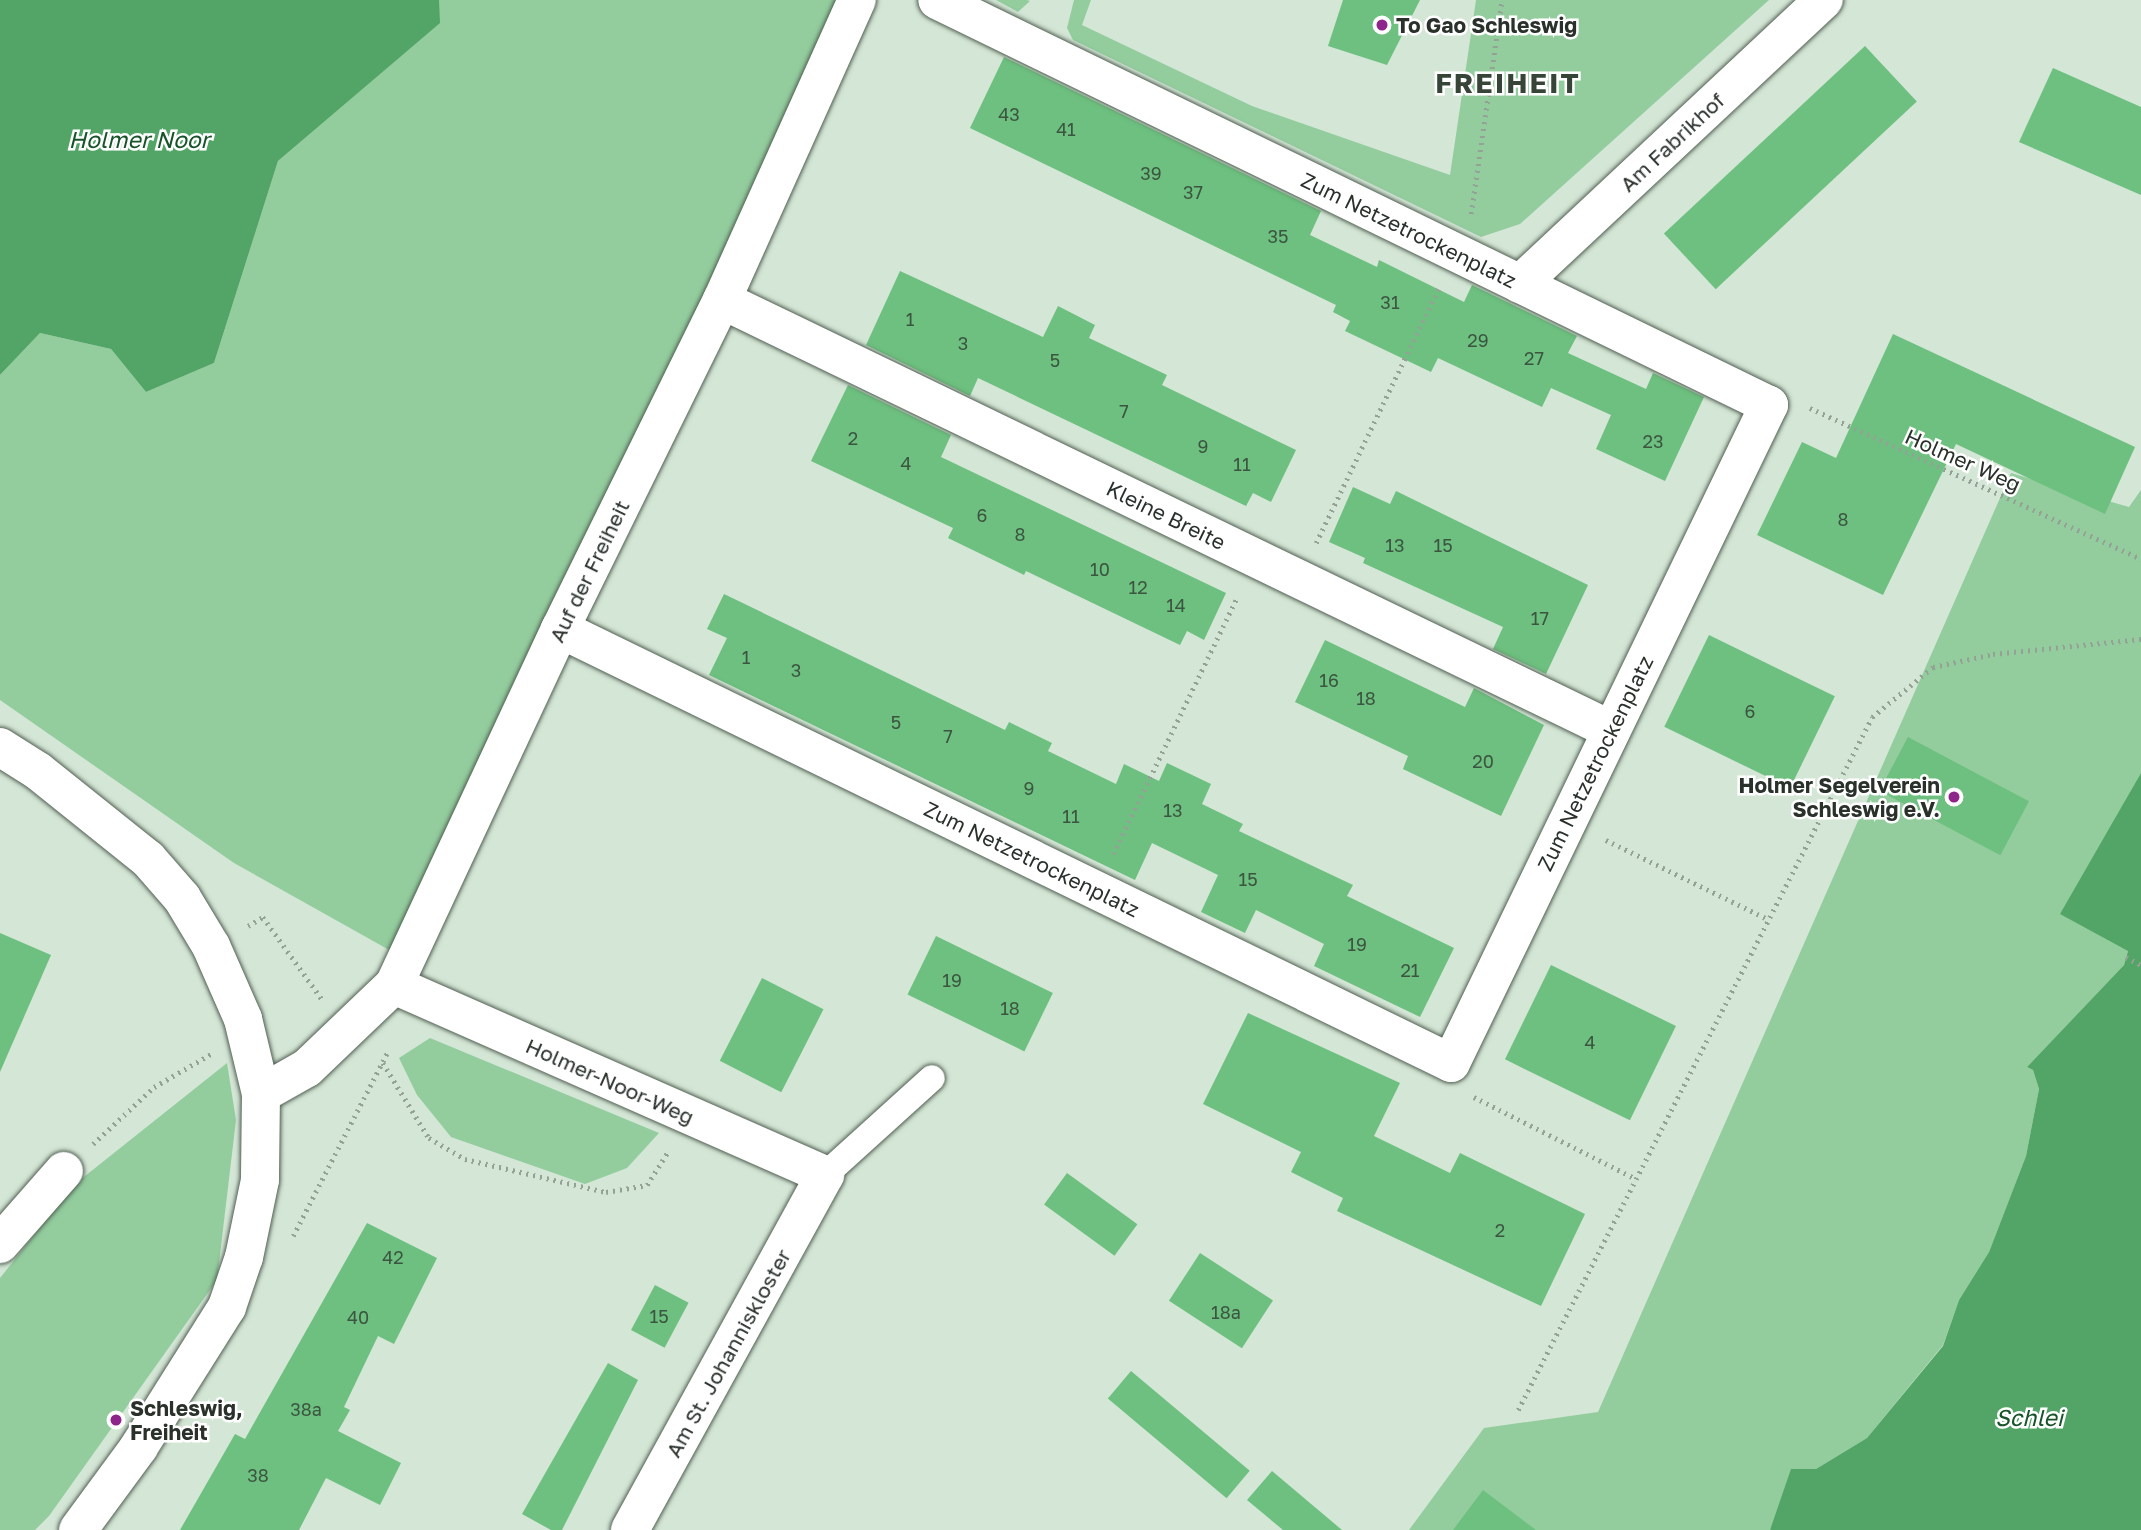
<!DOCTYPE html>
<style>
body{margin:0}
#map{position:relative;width:2141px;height:1530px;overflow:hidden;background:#d4e6d6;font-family:"Golos Text",sans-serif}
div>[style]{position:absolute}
.green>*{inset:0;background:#93cd9e}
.water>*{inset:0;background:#52a566}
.building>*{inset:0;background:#6dc07f;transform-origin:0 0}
.path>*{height:4.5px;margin-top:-2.25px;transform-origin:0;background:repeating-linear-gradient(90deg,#94a296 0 2px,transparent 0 7px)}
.roads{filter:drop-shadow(0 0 2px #505f52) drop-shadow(0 0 2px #505f52)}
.service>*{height:26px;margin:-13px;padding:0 13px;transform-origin:13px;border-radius:13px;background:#fff}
.minor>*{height:38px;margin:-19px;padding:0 19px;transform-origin:19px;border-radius:19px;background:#fff}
.dots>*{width:19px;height:19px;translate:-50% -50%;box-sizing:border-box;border:4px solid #fff;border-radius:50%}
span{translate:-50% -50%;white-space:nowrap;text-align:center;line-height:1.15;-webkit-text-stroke:5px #fff;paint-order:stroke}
.number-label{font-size:18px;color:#3b5540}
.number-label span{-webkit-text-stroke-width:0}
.poi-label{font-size:21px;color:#2a312b;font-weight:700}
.left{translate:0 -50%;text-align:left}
.right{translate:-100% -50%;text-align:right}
.street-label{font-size:21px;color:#2a312b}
.water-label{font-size:23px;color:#18542a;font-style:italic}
.district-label{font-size:28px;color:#364538;font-weight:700;letter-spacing:2px}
</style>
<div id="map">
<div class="green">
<i style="clip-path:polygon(439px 0,845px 0,391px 951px,234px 863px,0 700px,0 375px,40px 333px,111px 349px,146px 392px,214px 363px,278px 161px,439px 23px)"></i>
<i style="clip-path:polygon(996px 0,1027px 0,1030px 1px,1018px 12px)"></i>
<i style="clip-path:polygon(1074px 0,1091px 0,1082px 25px,1252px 106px,1450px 175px,1476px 0,1769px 0,1520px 224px,1481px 237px,1073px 40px,1067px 28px)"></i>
<i style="clip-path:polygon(2011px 473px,2129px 507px,2141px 490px,2141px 773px,2083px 877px,2128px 951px,2124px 965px,2027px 1067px,2033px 1070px,2039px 1089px,2026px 1156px,1989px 1252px,1959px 1300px,1943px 1345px,1867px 1438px,1816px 1469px,1776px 1516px,1770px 1530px,1409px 1530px,1484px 1428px,1598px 1412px)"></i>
<i style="clip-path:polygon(430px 1038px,659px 1133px,627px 1168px,585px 1184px,451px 1137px,417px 1095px,399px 1058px)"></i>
<i style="clip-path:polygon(227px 1063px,236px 1120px,217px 1280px,49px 1516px,35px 1530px,0 1530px,0 1278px,75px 1184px)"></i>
</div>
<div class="water">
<i style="clip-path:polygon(0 0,439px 0,440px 23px,278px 161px,214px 363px,146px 392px,111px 349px,40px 333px,0 375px)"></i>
<i style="clip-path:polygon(2141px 773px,2141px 1530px,1770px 1530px,1791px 1469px,1816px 1469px,1867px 1438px,1943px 1346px,1959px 1300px,1989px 1252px,2026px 1156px,2039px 1089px,2033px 1070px,2027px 1067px,2124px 965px,2128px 951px,2060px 914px)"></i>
</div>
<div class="building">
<i style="clip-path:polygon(1343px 0,1420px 0,1387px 65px,1328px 46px)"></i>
<i style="left:1865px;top:46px;width:76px;height:275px;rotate:47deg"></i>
<i style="clip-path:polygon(1004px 57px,1321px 211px,1310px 235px,1377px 267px,1379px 260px,1464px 302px,1472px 285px,1577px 336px,1568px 353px,1646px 389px,1653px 373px,1704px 397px,1665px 481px,1596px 449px,1611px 415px,1551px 388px,1542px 407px,1438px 358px,1431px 372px,1345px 331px,1350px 321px,1333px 312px,1336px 305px,970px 128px)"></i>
<i style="clip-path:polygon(2053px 68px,2141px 107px,2141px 195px,2019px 142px)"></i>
<i style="clip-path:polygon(900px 271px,1043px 337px,1058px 306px,1095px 325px,1089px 338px,1167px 375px,1162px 385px,1296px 450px,1271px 502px,1253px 493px,1246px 506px,978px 378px,970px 396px,866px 345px)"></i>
<i style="clip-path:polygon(1893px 334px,2135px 447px,2105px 514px,1956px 444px,1883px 595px,1757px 535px,1802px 442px,1836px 458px)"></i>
<i style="clip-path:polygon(848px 385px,951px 435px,941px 457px,1226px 593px,1204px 640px,1187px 631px,1180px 645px,1026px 571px,1024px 575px,948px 538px,953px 528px,811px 461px)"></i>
<i style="clip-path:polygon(1353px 487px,1390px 504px,1396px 491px,1588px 585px,1546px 674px,1493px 649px,1503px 627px,1363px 563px,1365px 558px,1329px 542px)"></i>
<i style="clip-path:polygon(724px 594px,1005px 730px,1009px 722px,1052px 743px,1048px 751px,1116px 784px,1124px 764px,1159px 781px,1167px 763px,1211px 784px,1202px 804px,1243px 824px,1239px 831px,1353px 885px,1347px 896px,1454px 948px,1420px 1017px,1314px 966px,1324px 944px,1256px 910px,1245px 933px,1201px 912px,1218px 875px,1152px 843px,1135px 880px,709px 675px,727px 638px,707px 629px)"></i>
<i style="left:1709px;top:635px;width:140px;height:102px;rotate:26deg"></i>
<i style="clip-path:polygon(1325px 640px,1465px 707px,1474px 688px,1544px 725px,1501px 816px,1403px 769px,1408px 756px,1295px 702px)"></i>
<i style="left:1908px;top:737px;width:137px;height:61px;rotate:28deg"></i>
<i style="clip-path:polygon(0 933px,51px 955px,0 1072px)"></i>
<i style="left:936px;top:936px;width:130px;height:65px;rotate:26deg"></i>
<i style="left:1551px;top:965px;width:139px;height:105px;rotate:26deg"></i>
<i style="left:762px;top:978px;width:69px;height:93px;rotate:27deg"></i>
<i style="clip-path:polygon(1248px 1013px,1400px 1083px,1374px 1136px,1450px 1173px,1460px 1153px,1585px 1214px,1541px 1306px,1337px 1211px,1343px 1198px,1291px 1172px,1301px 1152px,1203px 1104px)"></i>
<i style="left:1067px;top:1173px;width:87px;height:39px;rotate:36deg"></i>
<i style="clip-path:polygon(367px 1223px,437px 1258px,394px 1344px,378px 1336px,344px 1407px,350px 1410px,338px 1431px,401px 1463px,380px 1505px,326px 1478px,299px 1530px,180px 1530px,235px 1434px,245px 1439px)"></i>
<i style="left:1200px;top:1253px;width:87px;height:57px;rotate:33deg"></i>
<i style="left:655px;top:1285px;width:38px;height:51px;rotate:28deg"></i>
<i style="clip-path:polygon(608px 1363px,638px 1380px,562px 1530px,551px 1530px,522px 1514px)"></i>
<i style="left:1131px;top:1371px;width:155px;height:36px;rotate:40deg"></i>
<i style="clip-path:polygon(1272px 1471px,1342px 1530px,1283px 1530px,1247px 1500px)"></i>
<i style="clip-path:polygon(1483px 1490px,1536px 1530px,1453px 1530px)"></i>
</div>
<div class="path">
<i style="left:1471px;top:214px;width:216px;rotate:-81.8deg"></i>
<i style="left:1810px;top:408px;width:364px;rotate:24.5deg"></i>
<i style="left:1316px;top:543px;width:282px;rotate:-64.3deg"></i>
<i style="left:1606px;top:840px;width:180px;rotate:26deg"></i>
<i style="left:1113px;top:854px;width:285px;rotate:-64.2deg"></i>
<i style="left:248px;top:926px;width:17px;rotate:-31deg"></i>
<i style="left:263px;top:917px;width:101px;rotate:54.3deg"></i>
<i style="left:2126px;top:957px;width:17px;rotate:28deg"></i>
<i style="left:383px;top:1063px;width:88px;rotate:58.5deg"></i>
<i style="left:429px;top:1138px;width:42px;rotate:30.3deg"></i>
<i style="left:465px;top:1159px;width:145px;rotate:13.2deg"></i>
<i style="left:606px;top:1192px;width:42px;rotate:-9.7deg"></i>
<i style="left:647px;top:1185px;width:41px;rotate:-57.8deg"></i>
<i style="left:1474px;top:1097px;width:182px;rotate:26.8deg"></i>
<i style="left:93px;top:1144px;width:83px;rotate:-43.1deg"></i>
<i style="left:154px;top:1087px;width:66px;rotate:-30.1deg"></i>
<i style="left:293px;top:1236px;width:208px;rotate:-62.8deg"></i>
<i style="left:1518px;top:1410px;width:778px;rotate:-62.94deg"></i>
<i style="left:1872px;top:717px;width:79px;rotate:-39.3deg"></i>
<i style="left:1933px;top:667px;width:61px;rotate:-12.2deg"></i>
<i style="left:1993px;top:654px;width:149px;rotate:-5.8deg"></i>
</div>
<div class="roads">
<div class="service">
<i style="left:825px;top:1175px;width:144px;rotate:-42.2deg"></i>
</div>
<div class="minor">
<i style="left:1520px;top:284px;width:416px;rotate:-43.1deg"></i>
<i style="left:722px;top:300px;width:988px;rotate:25.81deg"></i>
<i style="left:560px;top:629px;width:991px;rotate:25.97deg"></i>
<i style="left:1451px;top:1063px;width:731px;rotate:-64.21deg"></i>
<i style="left:1769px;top:405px;width:925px;rotate:-154.04deg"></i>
<i style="left:0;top:747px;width:45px;rotate:32.3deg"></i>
<i style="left:38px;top:771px;width:141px;rotate:38.7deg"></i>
<i style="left:148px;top:859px;width:52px;rotate:48.9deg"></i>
<i style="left:182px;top:898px;width:56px;rotate:58.9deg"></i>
<i style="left:211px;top:946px;width:80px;rotate:66.3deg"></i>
<i style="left:243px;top:1019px;width:77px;rotate:76.5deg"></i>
<i style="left:261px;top:1094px;width:86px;rotate:90.7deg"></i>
<i style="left:260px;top:1180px;width:79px;rotate:101.7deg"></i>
<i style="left:244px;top:1257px;width:53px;rotate:108.8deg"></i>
<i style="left:227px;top:1307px;width:165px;rotate:122.2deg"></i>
<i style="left:139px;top:1447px;width:103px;rotate:126.3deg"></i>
<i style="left:394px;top:985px;width:471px;rotate:23.8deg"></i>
<i style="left:825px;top:1175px;width:405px;rotate:118.8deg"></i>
<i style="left:261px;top:1094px;width:53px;rotate:-29.5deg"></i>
<i style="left:307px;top:1068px;width:120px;rotate:-43.7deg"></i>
<i style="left:394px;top:985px;width:393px;rotate:-65deg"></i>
<i style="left:560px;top:629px;width:367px;rotate:-63.8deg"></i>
<i style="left:722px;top:300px;width:329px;rotate:-65.8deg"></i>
<i style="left:0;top:1244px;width:97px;rotate:-48.8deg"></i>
</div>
</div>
<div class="dots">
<i style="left:1382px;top:25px;background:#8e258a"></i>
<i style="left:1954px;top:797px;background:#8e258a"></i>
<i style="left:116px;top:1420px;background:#8e258a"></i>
</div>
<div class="number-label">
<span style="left:1009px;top:114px">43</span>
<span style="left:1066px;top:129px">41</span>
<span style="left:1151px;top:173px">39</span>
<span style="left:1193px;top:192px">37</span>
<span style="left:1278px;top:236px">35</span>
<span style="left:1390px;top:302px">31</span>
<span style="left:910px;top:319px">1</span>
<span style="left:1478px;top:340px">29</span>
<span style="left:963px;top:343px">3</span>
<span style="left:1534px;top:358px">27</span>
<span style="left:1055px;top:360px">5</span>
<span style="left:1124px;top:411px">7</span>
<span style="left:853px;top:438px">2</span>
<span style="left:1653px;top:441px">23</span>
<span style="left:1203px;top:446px">9</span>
<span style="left:906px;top:463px">4</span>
<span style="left:1242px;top:464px">11</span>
<span style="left:982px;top:515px">6</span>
<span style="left:1843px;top:519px">8</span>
<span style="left:1020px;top:534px">8</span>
<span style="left:1395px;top:545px">13</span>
<span style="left:1443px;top:545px">15</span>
<span style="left:1100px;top:569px">10</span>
<span style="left:1138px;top:587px">12</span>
<span style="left:1176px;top:605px">14</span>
<span style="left:1540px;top:618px">17</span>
<span style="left:746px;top:657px">1</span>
<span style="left:796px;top:670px">3</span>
<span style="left:1329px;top:680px">16</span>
<span style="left:1366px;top:698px">18</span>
<span style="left:1750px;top:711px">6</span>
<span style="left:896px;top:722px">5</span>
<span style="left:948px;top:736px">7</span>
<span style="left:1483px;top:761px">20</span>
<span style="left:1029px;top:788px">9</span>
<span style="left:1173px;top:810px">13</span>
<span style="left:1071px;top:816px">11</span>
<span style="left:1248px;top:879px">15</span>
<span style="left:1357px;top:944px">19</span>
<span style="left:1410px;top:970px">21</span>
<span style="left:952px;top:980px">19</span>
<span style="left:1010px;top:1008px">18</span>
<span style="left:1590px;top:1042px">4</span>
<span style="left:1500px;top:1230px">2</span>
<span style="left:393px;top:1257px">42</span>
<span style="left:1226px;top:1312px">18a</span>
<span style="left:659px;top:1316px">15</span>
<span style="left:358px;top:1317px">40</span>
<span style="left:306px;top:1409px">38a</span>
<span style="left:258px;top:1475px">38</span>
</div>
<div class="poi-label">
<span class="left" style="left:1396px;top:25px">To Gao Schleswig</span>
<span class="right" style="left:1940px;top:797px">Holmer Segelverein<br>Schleswig e.V.</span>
<span class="left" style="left:130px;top:1420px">Schleswig,<br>Freiheit</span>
</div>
<div class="street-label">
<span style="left:1672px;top:142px;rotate:-43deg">Am Fabrikhof</span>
<span style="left:1409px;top:230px;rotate:26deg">Zum Netzetrockenplatz</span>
<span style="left:1963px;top:460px;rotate:24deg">Holmer Weg</span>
<span style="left:1166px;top:515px;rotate:26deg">Kleine Breite</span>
<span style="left:589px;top:571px;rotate:-64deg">Auf der Freiheit</span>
<span style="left:1595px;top:763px;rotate:-64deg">Zum Netzetrockenplatz</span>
<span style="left:1032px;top:859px;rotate:26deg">Zum Netzetrockenplatz</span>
<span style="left:610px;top:1081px;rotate:24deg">Holmer-Noor-Weg</span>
<span style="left:728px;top:1353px;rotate:-61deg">Am St. Johanniskloster</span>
</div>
<div class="water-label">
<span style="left:139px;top:139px">Holmer Noor</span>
<span style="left:2029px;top:1417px">Schlei</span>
</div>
<div class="district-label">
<span style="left:1508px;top:83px">FREIHEIT</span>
</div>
</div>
